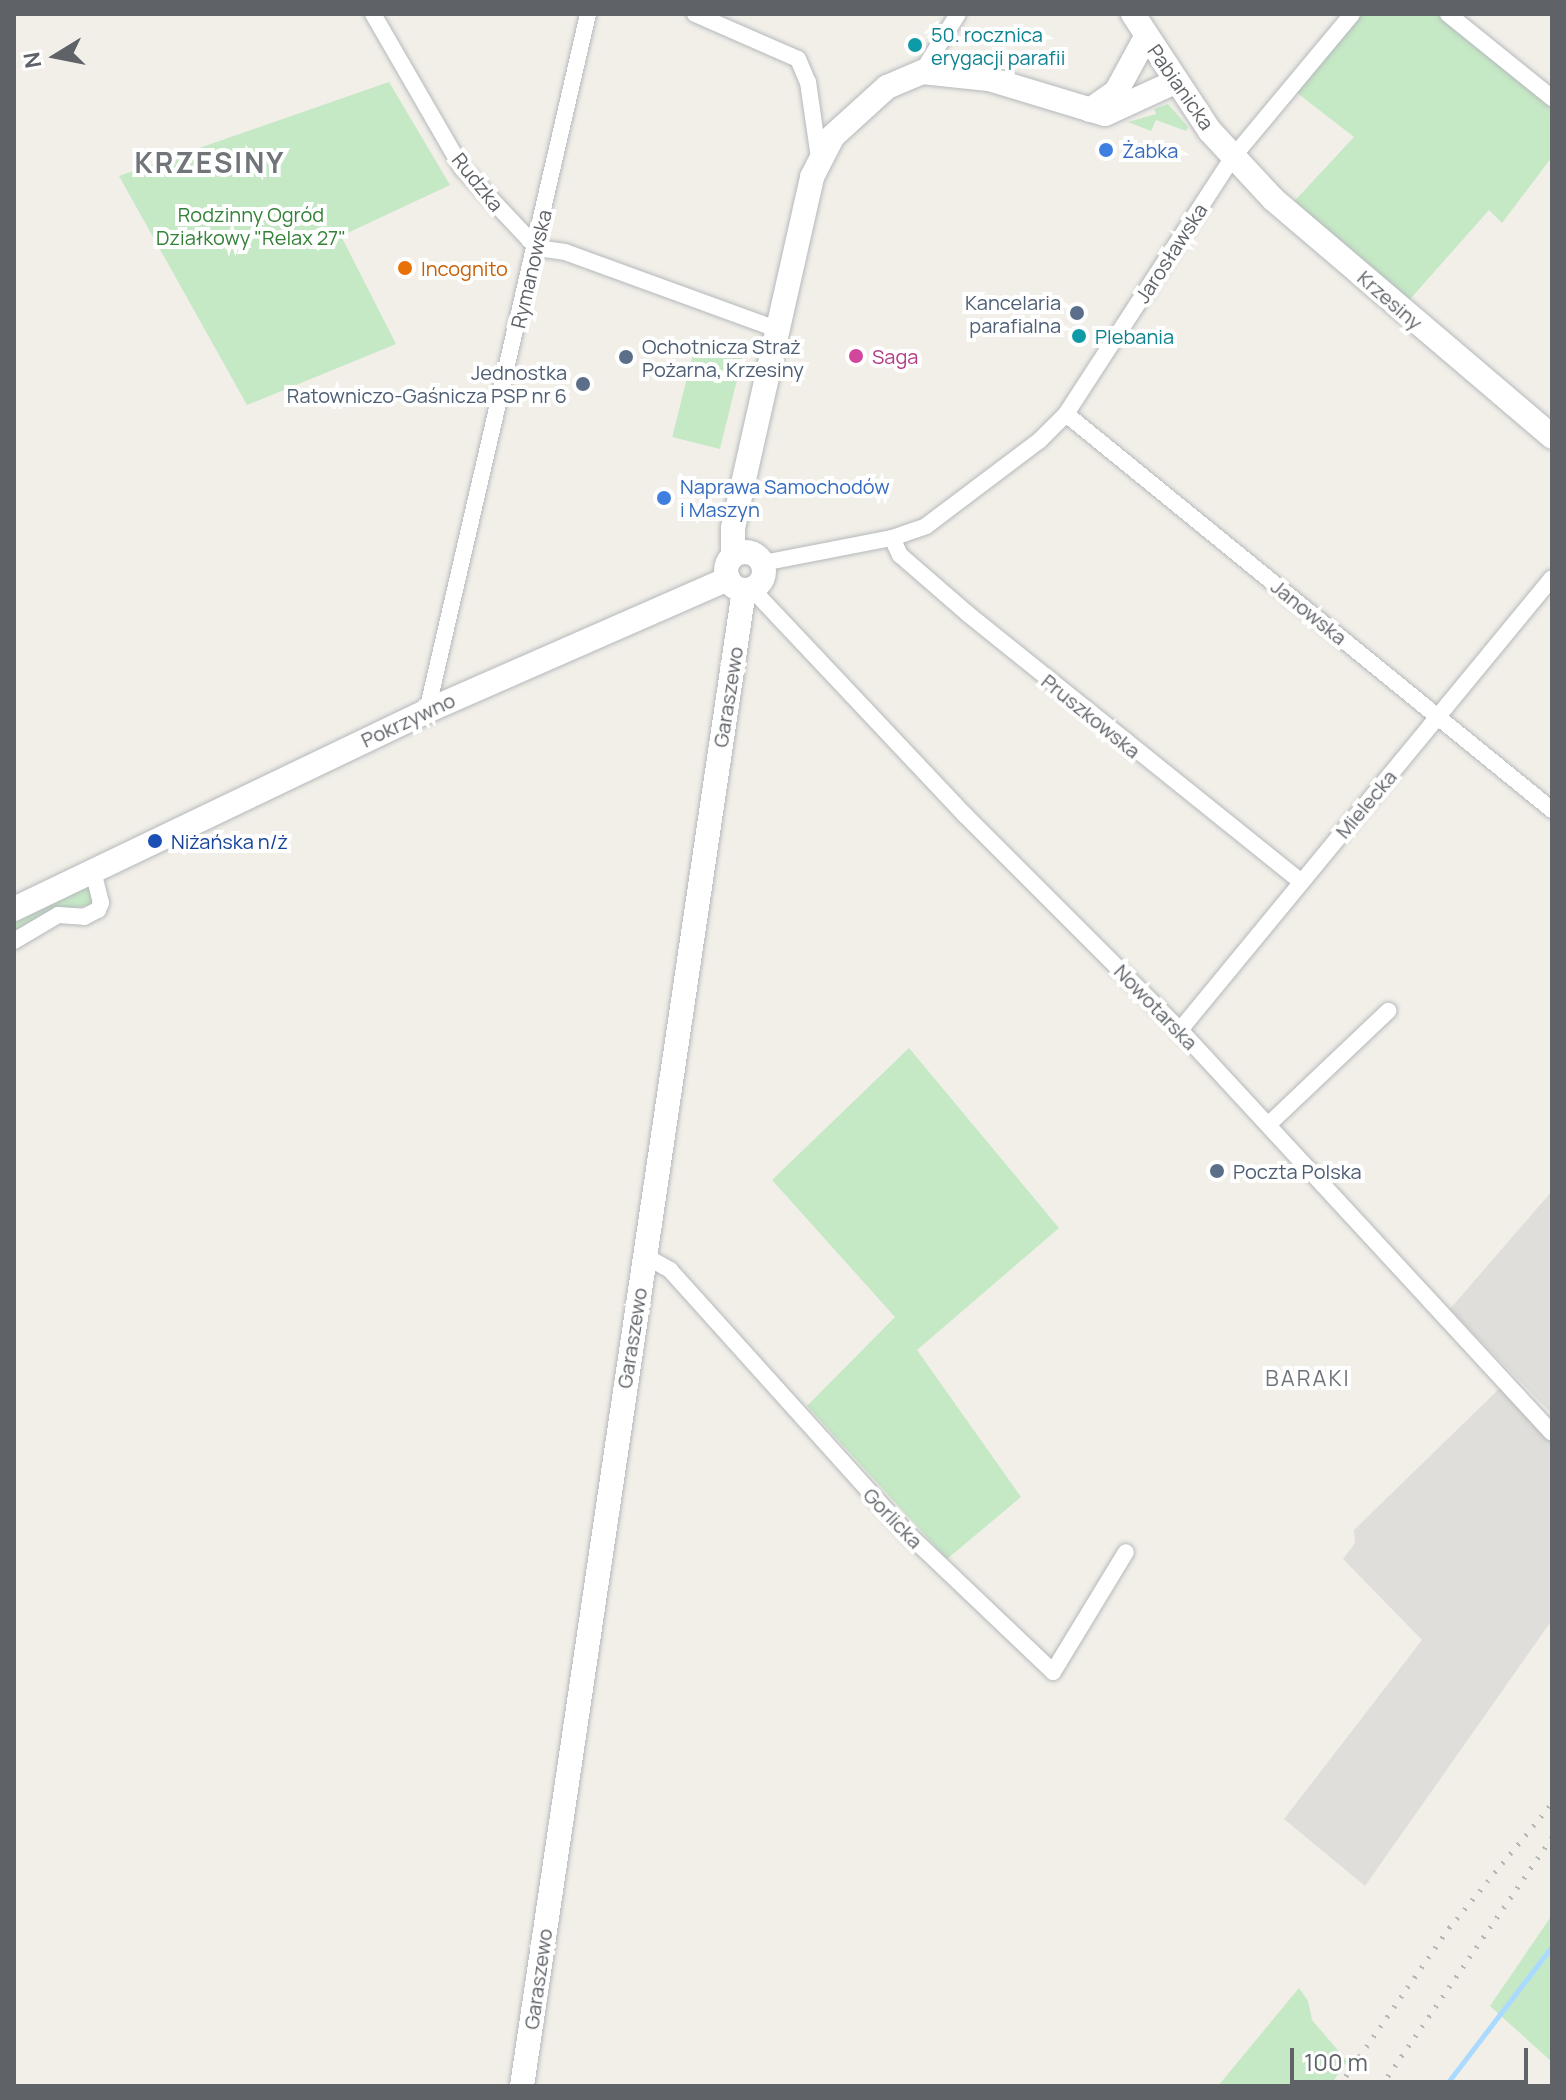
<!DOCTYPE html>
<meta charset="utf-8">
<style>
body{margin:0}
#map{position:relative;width:1566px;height:2100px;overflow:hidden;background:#f1efe8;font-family:Manrope,sans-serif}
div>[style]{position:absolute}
.industrial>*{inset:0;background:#e0deda}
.green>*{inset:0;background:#c5e8c5;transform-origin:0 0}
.stream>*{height:5px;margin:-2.5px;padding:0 2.5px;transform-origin:2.5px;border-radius:2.5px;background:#aadaff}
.roads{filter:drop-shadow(0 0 2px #b5b8bc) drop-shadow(0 0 2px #b5b8bc)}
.street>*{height:16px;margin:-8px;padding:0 8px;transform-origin:8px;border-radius:8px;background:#fff}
.secondary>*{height:24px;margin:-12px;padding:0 12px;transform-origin:12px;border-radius:12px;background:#fff}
.secondary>.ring{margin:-12px;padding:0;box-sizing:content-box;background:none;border:24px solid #fff;border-radius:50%}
.rail>*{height:5px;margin-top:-2.5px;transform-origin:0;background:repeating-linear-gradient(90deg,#b6b7b8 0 2px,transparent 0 12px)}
.dots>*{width:22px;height:22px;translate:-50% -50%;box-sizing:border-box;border:4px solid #fff;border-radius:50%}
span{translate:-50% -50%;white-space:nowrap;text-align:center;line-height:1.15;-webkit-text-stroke:8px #fff;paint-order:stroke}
.culture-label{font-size:20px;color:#0d838f}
.left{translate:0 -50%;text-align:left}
.street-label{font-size:20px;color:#5f6368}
.shop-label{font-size:20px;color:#366cbe}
.park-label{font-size:20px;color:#348238}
.food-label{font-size:20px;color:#c56008}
.service-label{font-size:20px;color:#4e5e75}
.right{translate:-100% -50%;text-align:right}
.hotel-label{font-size:20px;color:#b23c85}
.transit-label{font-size:20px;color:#164399}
.neighbourhood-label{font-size:22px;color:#70757a;letter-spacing:2px}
.district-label{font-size:28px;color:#70757a;font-weight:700;letter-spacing:2px}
.frame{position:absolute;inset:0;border:16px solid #5f6368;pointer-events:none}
.north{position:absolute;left:16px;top:16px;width:80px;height:80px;-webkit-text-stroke:6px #fff;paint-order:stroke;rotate:260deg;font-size:22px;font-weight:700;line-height:32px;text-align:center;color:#5f6368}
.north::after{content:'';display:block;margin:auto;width:28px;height:36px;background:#5f6368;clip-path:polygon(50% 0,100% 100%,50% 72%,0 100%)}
.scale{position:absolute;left:1290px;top:2048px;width:238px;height:36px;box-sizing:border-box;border:4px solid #5f6368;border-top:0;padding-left:10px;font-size:24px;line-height:28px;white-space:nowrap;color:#5f6368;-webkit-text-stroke:6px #fff;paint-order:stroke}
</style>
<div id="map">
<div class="industrial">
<i style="clip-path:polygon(1552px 1191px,1552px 1414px,1450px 1309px)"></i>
<i style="clip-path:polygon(1501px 1387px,1552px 1441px,1552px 1620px,1365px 1886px,1284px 1819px,1422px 1640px,1343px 1559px,1355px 1543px,1354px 1530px)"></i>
</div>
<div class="green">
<i style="clip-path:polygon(1359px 14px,1443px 14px,1552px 105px,1552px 157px,1502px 223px,1489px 210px,1404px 306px,1288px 208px,1354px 137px,1296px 92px)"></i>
<i style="clip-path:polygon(389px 82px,450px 185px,341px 236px,396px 344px,247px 405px,119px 176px)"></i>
<i style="clip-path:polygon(1168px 104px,1188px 127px,1186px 131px,1156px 120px,1151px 131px,1128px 122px,1156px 114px,1154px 109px)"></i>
<i style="left:696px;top:342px;width:49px;height:98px;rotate:14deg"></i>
<i style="clip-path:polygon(88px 887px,95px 897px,92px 905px,55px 910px,14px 934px,14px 923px)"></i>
<i style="clip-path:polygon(909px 1048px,1059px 1228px,917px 1350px,1021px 1497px,947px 1559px,807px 1406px,895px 1317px,772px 1180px)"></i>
<i style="clip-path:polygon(1552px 1915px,1552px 2062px,1490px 2006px)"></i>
<i style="clip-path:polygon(1299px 1988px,1308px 2001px,1312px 2020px,1347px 2061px,1330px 2086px,1218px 2086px)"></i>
</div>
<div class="stream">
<i style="left:1445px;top:2086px;width:176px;rotate:-52.6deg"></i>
</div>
<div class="roads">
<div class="street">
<i style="left:373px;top:14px;width:178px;rotate:60deg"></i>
<i style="left:462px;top:168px;width:110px;rotate:46.8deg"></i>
<i style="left:537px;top:248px;width:28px;rotate:8deg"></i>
<i style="left:565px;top:252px;width:225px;rotate:20deg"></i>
<i style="left:695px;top:14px;width:112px;rotate:23.6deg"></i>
<i style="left:798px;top:59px;width:25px;rotate:67deg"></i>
<i style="left:808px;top:82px;width:77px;rotate:81.8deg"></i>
<i style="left:1448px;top:14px;width:134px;rotate:38.9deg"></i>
<i style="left:922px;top:72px;width:68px;rotate:-58.2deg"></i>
<i style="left:1066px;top:414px;width:627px;rotate:39.17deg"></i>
<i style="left:892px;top:538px;width:19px;rotate:65deg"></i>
<i style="left:900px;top:555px;width:90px;rotate:40.9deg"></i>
<i style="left:968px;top:614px;width:427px;rotate:38.8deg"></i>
<i style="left:763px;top:563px;width:131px;rotate:-11deg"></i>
<i style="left:892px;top:538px;width:36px;rotate:-19deg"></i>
<i style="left:926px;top:526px;width:141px;rotate:-37deg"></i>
<i style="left:1039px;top:441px;width:38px;rotate:-45deg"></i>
<i style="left:1066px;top:414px;width:306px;rotate:-57deg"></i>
<i style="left:1233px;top:157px;width:186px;rotate:-50.2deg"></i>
<i style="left:752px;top:589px;width:311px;rotate:46.7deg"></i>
<i style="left:965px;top:815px;width:304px;rotate:45deg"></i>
<i style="left:1180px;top:1030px;width:548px;rotate:47.29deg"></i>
<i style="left:427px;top:711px;width:715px;rotate:-76.99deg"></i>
<i style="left:14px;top:941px;width:51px;rotate:-30.6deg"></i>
<i style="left:58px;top:915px;width:26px;rotate:4deg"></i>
<i style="left:84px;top:917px;width:16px;rotate:-27deg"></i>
<i style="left:98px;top:910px;width:8px;rotate:-67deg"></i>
<i style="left:101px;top:903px;width:33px;rotate:-104deg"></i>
<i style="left:1180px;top:1030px;width:585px;rotate:-50.55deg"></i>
<i style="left:1268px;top:1125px;width:166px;rotate:-43.5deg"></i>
<i style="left:645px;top:1256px;width:29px;rotate:29deg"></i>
<i style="left:670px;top:1270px;width:350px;rotate:48deg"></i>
<i style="left:904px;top:1530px;width:206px;rotate:43.6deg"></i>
<i style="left:1053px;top:1672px;width:140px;rotate:-58.7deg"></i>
</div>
<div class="secondary">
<i style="left:1133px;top:14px;width:140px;rotate:56.7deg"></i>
<i style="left:1210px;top:131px;width:94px;rotate:47.2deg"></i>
<i style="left:1274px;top:200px;width:365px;rotate:40.4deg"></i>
<i style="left:1090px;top:110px;width:32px;rotate:-35deg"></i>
<i style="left:1116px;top:92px;width:63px;rotate:-61.4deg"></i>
<i class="ring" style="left:726px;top:552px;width:14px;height:14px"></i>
<i style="left:733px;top:556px;width:28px;rotate:-90deg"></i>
<i style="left:733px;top:528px;width:360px;rotate:-77.3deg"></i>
<i style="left:812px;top:177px;width:46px;rotate:-62.9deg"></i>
<i style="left:833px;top:136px;width:73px;rotate:-42.2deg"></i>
<i style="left:887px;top:87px;width:38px;rotate:-23deg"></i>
<i style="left:922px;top:72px;width:67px;rotate:6deg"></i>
<i style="left:989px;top:79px;width:121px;rotate:16.8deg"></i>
<i style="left:1105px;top:114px;width:77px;rotate:-24.6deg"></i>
<i style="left:14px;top:909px;width:458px;rotate:-25.6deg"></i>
<i style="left:427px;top:711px;width:329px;rotate:-23.7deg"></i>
<i style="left:522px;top:2086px;width:1512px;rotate:-81.56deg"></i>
</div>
</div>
<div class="rail">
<i style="left:1339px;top:2086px;width:193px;rotate:-55.2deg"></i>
<i style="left:1449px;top:1928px;width:162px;rotate:-50.5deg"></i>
<i style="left:1381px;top:2086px;width:302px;rotate:-55.5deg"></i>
</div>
<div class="dots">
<i style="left:915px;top:45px;background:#0f9aa8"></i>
<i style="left:1106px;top:150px;background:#3f7fe0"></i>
<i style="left:405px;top:268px;background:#e8710a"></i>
<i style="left:1077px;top:313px;background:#5c6f8a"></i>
<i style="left:1079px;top:336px;background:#0f9aa8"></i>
<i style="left:856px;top:356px;background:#d1479c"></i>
<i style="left:626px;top:357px;background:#5c6f8a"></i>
<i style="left:583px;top:384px;background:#5c6f8a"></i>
<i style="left:664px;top:498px;background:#3f7fe0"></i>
<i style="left:155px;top:841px;background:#1a4fb4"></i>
<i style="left:1217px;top:1171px;background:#5c6f8a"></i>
</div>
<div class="culture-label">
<span class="left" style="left:931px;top:46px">50. rocznica<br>erygacji parafii</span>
<span class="left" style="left:1095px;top:336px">Plebania</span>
</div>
<div class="street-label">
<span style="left:1181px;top:87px;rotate:55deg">Pabianicka</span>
<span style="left:478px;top:182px;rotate:51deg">Rudzka</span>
<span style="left:1171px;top:253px;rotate:-57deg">Jarosławska</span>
<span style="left:531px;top:269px;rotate:-77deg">Rymanowska</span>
<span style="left:1390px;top:300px;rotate:41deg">Krzesiny</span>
<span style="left:1309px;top:612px;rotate:39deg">Janowska</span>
<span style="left:728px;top:697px;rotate:-81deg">Garaszewo</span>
<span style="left:1091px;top:716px;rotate:39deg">Pruszkowska</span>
<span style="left:408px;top:720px;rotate:-25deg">Pokrzywno</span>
<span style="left:1366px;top:804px;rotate:-50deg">Mielecka</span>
<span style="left:1156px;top:1007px;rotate:46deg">Nowotarska</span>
<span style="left:632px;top:1338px;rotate:-81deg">Garaszewo</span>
<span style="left:893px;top:1518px;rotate:46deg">Gorlicka</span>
<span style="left:538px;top:1979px;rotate:-82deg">Garaszewo</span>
</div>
<div class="shop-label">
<span class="left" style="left:1122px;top:150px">Żabka</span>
<span class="left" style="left:680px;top:498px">Naprawa Samochodów<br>i Maszyn</span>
</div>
<div class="park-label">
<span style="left:251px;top:226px">Rodzinny Ogród<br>Działkowy "Relax 27"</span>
</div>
<div class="food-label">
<span class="left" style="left:421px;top:268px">Incognito</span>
</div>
<div class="service-label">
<span class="right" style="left:1061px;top:314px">Kancelaria<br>parafialna</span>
<span class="left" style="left:642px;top:358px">Ochotnicza Straż<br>Pożarna, Krzesiny</span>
<span class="right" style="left:567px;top:384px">Jednostka<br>Ratowniczo-Gaśnicza PSP nr 6</span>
<span class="left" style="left:1233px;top:1171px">Poczta Polska</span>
</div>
<div class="hotel-label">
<span class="left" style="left:872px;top:356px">Saga</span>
</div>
<div class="transit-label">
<span class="left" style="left:171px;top:841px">Niżańska n/ż</span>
</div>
<div class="neighbourhood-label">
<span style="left:1308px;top:1379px">BARAKI</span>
</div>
<div class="district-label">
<span style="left:210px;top:162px">KRZESINY</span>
</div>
<div class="frame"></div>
<div class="north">N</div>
<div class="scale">100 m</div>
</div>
